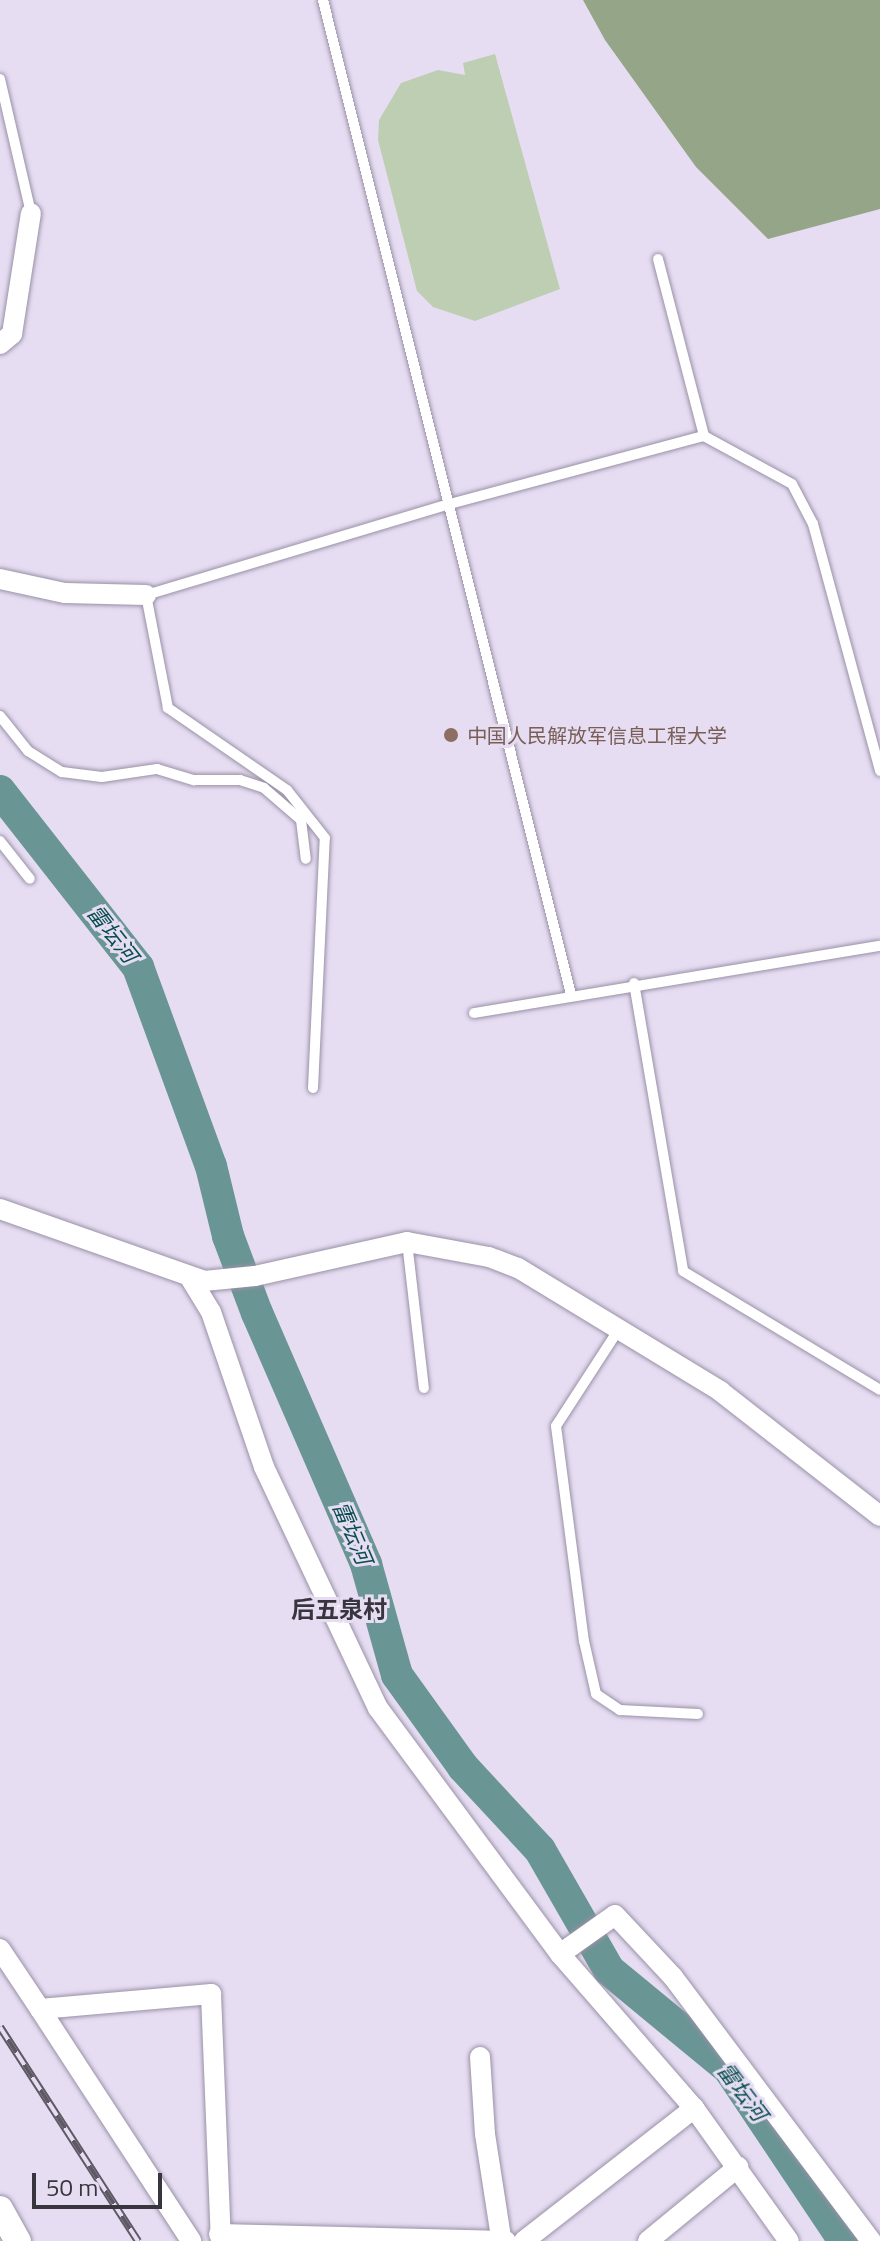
<!DOCTYPE html>
<meta charset="utf-8">
<style>
body{margin:0}
#map{position:relative;width:880px;height:2241px;overflow:hidden;background:#e6ddf3;font-family:"Titillium Web","Noto Sans SC",sans-serif}
div>[style]{position:absolute}
.green>*{inset:0;background:#beceb2}
.forest>*{inset:0;background:#95a587}
.river>*{height:32px;margin:-16px;padding:0 16px;transform-origin:16px;border-radius:16px;background:#6a9595}
.roads{filter:drop-shadow(0 0 2px #9a91a6) drop-shadow(0 0 2px #9a91a6)}
.service>*{height:10px;margin:-5px;padding:0 5px;transform-origin:5px;border-radius:5px;background:#fff}
.minor>*{height:20px;margin:-10px;padding:0 10px;transform-origin:10px;border-radius:10px;background:#fff}
.tertiary>*{height:26px;margin:-13px;padding:0 13px;transform-origin:13px;border-radius:13px;background:#fff}
.rail>*{height:8px;margin-top:-4px;transform-origin:0;background:repeating-linear-gradient(90deg,#e6ddf3 0 15px,#5e5965 0 30px);box-sizing:border-box;border-block:2px solid #5e5965}
.dots>*{width:22px;height:22px;translate:-50% -50%;box-sizing:border-box;border:4px solid #e6ddf3;border-radius:50%}
span{translate:-50% -50%;white-space:nowrap;text-align:center;line-height:1.15;-webkit-text-stroke:6px #e6ddf3;paint-order:stroke}
.education-label{font-size:20px;color:#785e54}
.left{translate:0 -50%;text-align:left}
.water-label{font-size:22px;color:#0a4e4e;font-style:italic}
.quarter-label{font-size:24px;color:#39353e;font-weight:700}
.scale{position:absolute;left:32px;top:2173px;width:130px;height:36px;box-sizing:border-box;border:4px solid #39353e;border-top:0;padding-left:10px;font-size:24px;line-height:28px;white-space:nowrap;color:#39353e;-webkit-text-stroke:6px #e6ddf3;paint-order:stroke}
</style>
<div id="map">
<div class="green">
<i style="clip-path:polygon(495px 54px,560px 289px,475px 321px,433px 307px,417px 291px,378px 140px,379px 120px,401px 83px,438px 70px,465px 75px,463px 63px)"></i>
</div>
<div class="forest">
<i style="clip-path:polygon(583px 0,880px 0,880px 209px,768px 239px,696px 167px,605px 40px)"></i>
</div>
<div class="river">
<i style="left:0;top:791px;width:224px;rotate:51.9deg"></i>
<i style="left:138px;top:967px;width:212px;rotate:69.9deg"></i>
<i style="left:211px;top:1166px;width:72px;rotate:76.3deg"></i>
<i style="left:228px;top:1236px;width:82px;rotate:69.4deg"></i>
<i style="left:257px;top:1313px;width:274px;rotate:66.5deg"></i>
<i style="left:366px;top:1564px;width:115px;rotate:74.4deg"></i>
<i style="left:397px;top:1675px;width:113px;rotate:54.3deg"></i>
<i style="left:463px;top:1767px;width:113px;rotate:47.1deg"></i>
<i style="left:540px;top:1850px;width:138px;rotate:60.1deg"></i>
<i style="left:609px;top:1970px;width:156px;rotate:39.5deg"></i>
<i style="left:729px;top:2069px;width:207px;rotate:56.2deg"></i>
</div>
<div class="roads">
<div class="service">
<i style="left:323px;top:0;width:1025px;rotate:76deg"></i>
<i style="left:0;top:79px;width:138px;rotate:77deg"></i>
<i style="left:658px;top:259px;width:183px;rotate:75.4deg"></i>
<i style="left:0;top:716px;width:45px;rotate:51.3deg"></i>
<i style="left:28px;top:751px;width:40px;rotate:32deg"></i>
<i style="left:62px;top:772px;width:40px;rotate:7.1deg"></i>
<i style="left:102px;top:777px;width:56px;rotate:-8.3deg"></i>
<i style="left:157px;top:769px;width:39px;rotate:17deg"></i>
<i style="left:194px;top:780px;width:46px"></i>
<i style="left:240px;top:780px;width:25px;rotate:18deg"></i>
<i style="left:264px;top:788px;width:49px;rotate:40.9deg"></i>
<i style="left:301px;top:820px;width:39px;rotate:83deg"></i>
<i style="left:0;top:841px;width:48px;rotate:51.7deg"></i>
<i style="left:634px;top:983px;width:292px;rotate:80.3deg"></i>
<i style="left:683px;top:1271px;width:230px;rotate:31.1deg"></i>
<i style="left:474px;top:1013px;width:411px;rotate:-9.4deg"></i>
<i style="left:313px;top:1088px;width:250px;rotate:-87.3deg"></i>
<i style="left:325px;top:838px;width:61px;rotate:-128.4deg"></i>
<i style="left:287px;top:790px;width:145px;rotate:-145.4deg"></i>
<i style="left:168px;top:708px;width:115px;rotate:-101deg"></i>
<i style="left:146px;top:595px;width:313px;rotate:-16.7deg"></i>
<i style="left:446px;top:505px;width:267px;rotate:-15deg"></i>
<i style="left:704px;top:436px;width:100px;rotate:28.6deg"></i>
<i style="left:792px;top:484px;width:45px;rotate:62.3deg"></i>
<i style="left:813px;top:524px;width:256px;rotate:74.8deg"></i>
<i style="left:407px;top:1242px;width:147px;rotate:83.4deg"></i>
<i style="left:617px;top:1332px;width:112px;rotate:123deg"></i>
<i style="left:556px;top:1426px;width:217px;rotate:82.6deg"></i>
<i style="left:584px;top:1641px;width:54px;rotate:77.2deg"></i>
<i style="left:596px;top:1694px;width:29px;rotate:34deg"></i>
<i style="left:620px;top:1710px;width:78px;rotate:2.9deg"></i>
</div>
<div class="minor">
<i style="left:0;top:344px;width:16px;rotate:-40deg"></i>
<i style="left:12px;top:334px;width:122px;rotate:-81.1deg"></i>
<i style="left:0;top:579px;width:66px;rotate:12.2deg"></i>
<i style="left:65px;top:593px;width:81px;rotate:1.4deg"></i>
<i style="left:0;top:1209px;width:216px;rotate:19.4deg"></i>
<i style="left:204px;top:1281px;width:51px;rotate:-5.6deg"></i>
<i style="left:255px;top:1276px;width:156px;rotate:-12.6deg"></i>
<i style="left:407px;top:1242px;width:83px;rotate:10.4deg"></i>
<i style="left:489px;top:1257px;width:31px;rotate:21deg"></i>
<i style="left:518px;top:1268px;width:237px;rotate:31.3deg"></i>
<i style="left:720px;top:1391px;width:203px;rotate:38deg"></i>
<i style="left:189px;top:1276px;width:42px;rotate:58.6deg"></i>
<i style="left:211px;top:1312px;width:164px;rotate:71.1deg"></i>
<i style="left:264px;top:1467px;width:267px;rotate:64.7deg"></i>
<i style="left:378px;top:1708px;width:306px;rotate:53.5deg"></i>
<i style="left:560px;top:1954px;width:204px;rotate:49deg"></i>
<i style="left:694px;top:2108px;width:163px;rotate:54.5deg"></i>
<i style="left:0;top:1949px;width:72px;rotate:56.3deg"></i>
<i style="left:40px;top:2009px;width:172px;rotate:-5deg"></i>
<i style="left:211px;top:1994px;width:247px;rotate:87.7deg"></i>
<i style="left:560px;top:1954px;width:67px;rotate:-35.3deg"></i>
<i style="left:615px;top:1915px;width:85px;rotate:46.9deg"></i>
<i style="left:673px;top:1977px;width:330px;rotate:53.1deg"></i>
<i style="left:40px;top:2009px;width:277px;rotate:56.9deg"></i>
<i style="left:480px;top:2057px;width:77px;rotate:86.3deg"></i>
<i style="left:485px;top:2134px;width:104px;rotate:81.2deg"></i>
<i style="left:219px;top:2234px;width:287px;rotate:1.4deg"></i>
<i style="left:524px;top:2241px;width:216px;rotate:-38deg"></i>
<i style="left:648px;top:2241px;width:117px;rotate:-39.4deg"></i>
</div>
<div class="tertiary">
<i style="left:0;top:2209px;width:37px;rotate:61deg"></i>
</div>
</div>
<div class="rail">
<i style="left:0;top:2027px;width:255px;rotate:57.2deg"></i>
</div>
<div class="dots">
<i style="left:451px;top:735px;background:#8d6e63"></i>
</div>
<div class="education-label">
<span class="left" style="left:467px;top:735px">中国人民解放军信息工程大学</span>
</div>
<div class="water-label">
<span style="left:112px;top:934px;rotate:52deg">雷坛河</span>
<span style="left:352px;top:1533px;rotate:67deg">雷坛河</span>
<span style="left:742px;top:2092px;rotate:53deg">雷坛河</span>
</div>
<div class="quarter-label">
<span style="left:339px;top:1610px">后五泉村</span>
</div>
<div class="scale">50 m</div>
</div>
